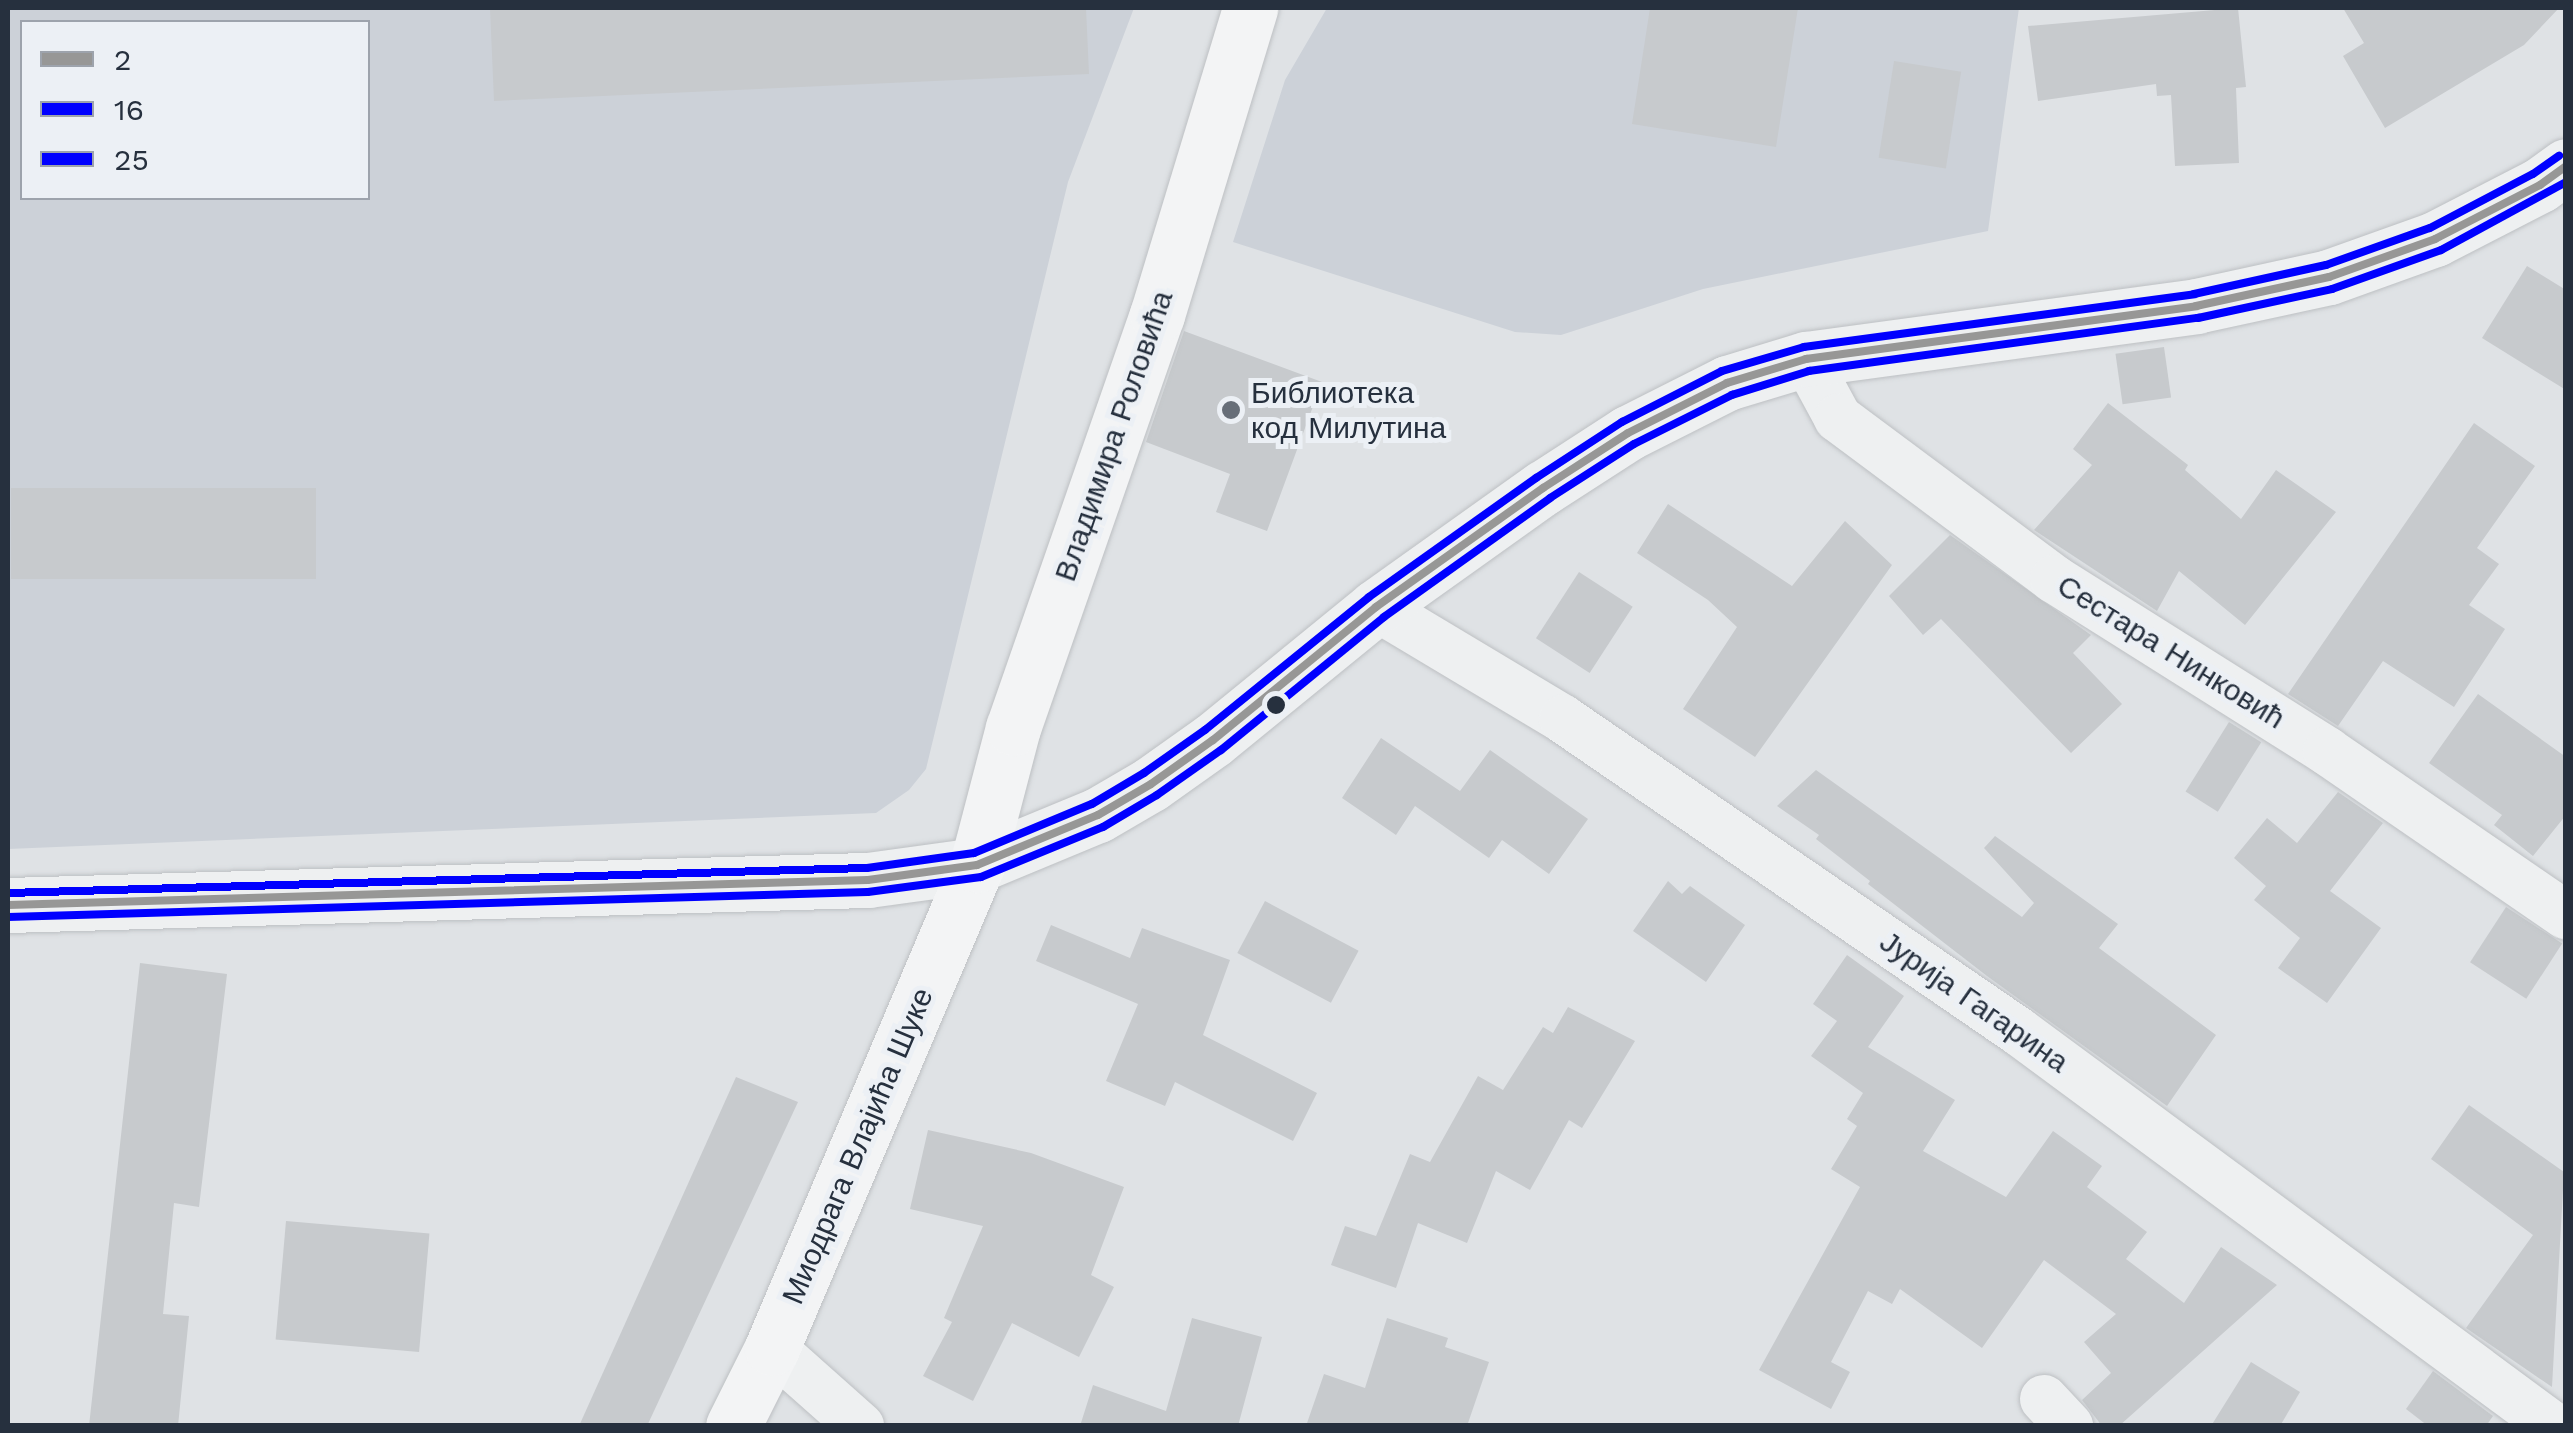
<!DOCTYPE html>
<meta charset="utf-8">
<style>
body{margin:0}
#map{position:relative;width:2573px;height:1433px;overflow:hidden;background:#dfe2e5;font-family:"Work Sans",sans-serif}
div>[style]{position:absolute}
.built>*{inset:0;background:#ccd1d8}
.building>*{inset:0;background:#c7cacd;transform-origin:0 0}
.roads{filter:drop-shadow(0 0 2px #bdc0c3) drop-shadow(0 0 2px #bdc0c3)}
.minor>*{height:48px;margin:-24px;padding:0 24px;transform-origin:24px;border-radius:24px;background:#eef0f1}
.tertiary>*{height:55px;margin:-27.5px;padding:0 27.5px;transform-origin:27.5px;border-radius:27.5px;background:#eef0f1}
.primary>*{height:55px;margin:-27.5px;padding:0 27.5px;transform-origin:27.5px;border-radius:27.5px;background:#f3f4f5}
.bus-1>*{height:8px;margin:-4px;padding:0 4px;transform-origin:4px;border-radius:4px;background:#979796}
.bus-2>*{height:8px;margin:-4px;padding:0 4px;transform-origin:4px;border-radius:4px;background:#00f}
.bus-3>*{height:8px;margin:-4px;padding:0 4px;transform-origin:4px;border-radius:4px;background:#00f}
.dots>*{width:28px;height:28px;translate:-50% -50%;box-sizing:border-box;border:5px solid #ecf0f5;border-radius:50%}
span{translate:-50% -50%;white-space:nowrap;text-align:center;line-height:1.15;-webkit-text-stroke:10px #ecf0f5;paint-order:stroke}
.poi-label{font-size:30px;color:#26303e}
.left{translate:0 -50%;text-align:left}
.street-label{font-size:30px;color:#26303e}
.frame{position:absolute;inset:0;border:10px solid #26303e;pointer-events:none}
.legend{position:absolute;left:20px;top:20px;width:350px;height:180px;box-sizing:border-box;background:#ecf0f5;border:2px solid #9da3ac;margin:0;padding:12px 18px;list-style:none;font-size:30px;color:#26303e}
.legend li{display:flex;align-items:center;gap:20px;height:50px}
.legend b{width:50px;border:2px solid #9da3ac}
</style>
<div id="map">
<div class="built">
<i style="clip-path:polygon(evenodd,8px 8px,1134px 8px,1068px 182px,926px 769px,909px 790px,876px 813px,8px 849px,8px 8px,22px 22px,368px 22px,368px 198px,22px 198px,22px 22px)"></i>
<i style="clip-path:polygon(1327px 8px,2019px 8px,1988px 231px,1703px 289px,1561px 335px,1515px 332px,1233px 242px,1285px 80px)"></i>
</div>
<div class="building">
<i style="clip-path:polygon(490px 8px,1086px 8px,1089px 74px,494px 101px)"></i>
<i style="clip-path:polygon(1650px 8px,1798px 8px,1776px 147px,1632px 124px)"></i>
<i style="clip-path:polygon(2238px 8px,2246px 87px,2236px 88px,2239px 163px,2175px 166px,2171px 95px,2157px 96px,2156px 84px,2038px 101px,2028px 26px)"></i>
<i style="clip-path:polygon(2343px 8px,2559px 8px,2524px 45px,2385px 128px,2343px 56px,2364px 43px)"></i>
<i style="left:1894px;top:61px;width:68px;height:98px;rotate:9deg"></i>
<i style="clip-path:polygon(2527px 266px,2566px 290px,2566px 390px,2482px 338px)"></i>
<i style="clip-path:polygon(1184px 331px,1322px 382px,1267px 531px,1216px 512px,1230px 474px,1146px 442px)"></i>
<i style="left:2164px;top:347px;width:51px;height:49px;rotate:82deg"></i>
<i style="clip-path:polygon(2108px 403px,2188px 465px,2185px 470px,2241px 519px,2276px 470px,2336px 512px,2245px 625px,2179px 571px,2157px 611px,2034px 530px,2092px 465px,2073px 449px)"></i>
<i style="clip-path:polygon(2474px 423px,2535px 466px,2477px 548px,2499px 564px,2469px 605px,2505px 629px,2454px 707px,2383px 661px,2338px 726px,2288px 694px)"></i>
<i style="left:11px;top:488px;width:305px;height:91px"></i>
<i style="clip-path:polygon(1668px 504px,1792px 586px,1845px 521px,1892px 565px,1755px 757px,1683px 709px,1737px 627px,1708px 600px,1637px 553px)"></i>
<i style="clip-path:polygon(1950px 535px,2091px 635px,2073px 653px,2122px 704px,2071px 753px,1941px 619px,1923px 635px,1889px 596px)"></i>
<i style="left:1579px;top:572px;width:64px;height:79px;rotate:33deg"></i>
<i style="clip-path:polygon(2478px 694px,2566px 757px,2566px 815px,2533px 856px,2494px 825px,2502px 815px,2429px 763px)"></i>
<i style="left:2229px;top:722px;width:38px;height:82px;rotate:32deg"></i>
<i style="clip-path:polygon(1381px 738px,1460px 791px,1490px 750px,1588px 819px,1549px 874px,1502px 840px,1489px 858px,1415px 806px,1396px 835px,1342px 798px)"></i>
<i style="clip-path:polygon(1816px 770px,2022px 917px,2034px 903px,1984px 848px,1995px 836px,2118px 924px,2099px 948px,2216px 1035px,2167px 1106px,1987px 976px,1868px 884px,1870px 881px,1816px 839px,1819px 835px,1777px 806px)"></i>
<i style="clip-path:polygon(2338px 792px,2383px 823px,2330px 891px,2381px 928px,2327px 1003px,2278px 968px,2300px 938px,2254px 900px,2266px 886px,2234px 858px,2267px 818px,2297px 843px)"></i>
<i style="clip-path:polygon(1668px 881px,1682px 894px,1690px 886px,1745px 925px,1706px 982px,1633px 931px)"></i>
<i style="left:1265px;top:901px;width:106px;height:59px;rotate:28deg"></i>
<i style="left:2506px;top:907px;width:67px;height:66px;rotate:33deg"></i>
<i style="clip-path:polygon(1051px 925px,1130px 958px,1142px 928px,1230px 960px,1203px 1035px,1317px 1093px,1293px 1141px,1175px 1082px,1165px 1106px,1106px 1081px,1138px 1004px,1036px 961px)"></i>
<i style="clip-path:polygon(1847px 955px,1904px 996px,1868px 1047px,1955px 1100px,1923px 1151px,2006px 1197px,2053px 1131px,2102px 1166px,2087px 1187px,2147px 1232px,2126px 1259px,2184px 1303px,2221px 1247px,2277px 1285px,2119px 1426px,2102px 1426px,2082px 1400px,2111px 1373px,2084px 1342px,2116px 1314px,2044px 1260px,1982px 1348px,1900px 1289px,1892px 1304px,1868px 1291px,1831px 1362px,1850px 1372px,1831px 1409px,1759px 1370px,1860px 1187px,1831px 1169px,1857px 1126px,1847px 1119px,1863px 1093px,1811px 1056px,1837px 1021px,1813px 1004px)"></i>
<i style="clip-path:polygon(140px 963px,227px 974px,199px 1207px,174px 1203px,163px 1314px,189px 1316px,178px 1426px,89px 1426px)"></i>
<i style="clip-path:polygon(1568px 1007px,1635px 1041px,1582px 1128px,1569px 1120px,1530px 1190px,1496px 1171px,1467px 1243px,1418px 1223px,1396px 1288px,1331px 1265px,1345px 1226px,1376px 1236px,1410px 1154px,1430px 1162px,1478px 1076px,1503px 1090px,1543px 1027px,1553px 1033px)"></i>
<i style="clip-path:polygon(736px 1077px,798px 1102px,647px 1426px,579px 1426px)"></i>
<i style="clip-path:polygon(2469px 1105px,2564px 1172px,2552px 1387px,2466px 1328px,2533px 1235px,2431px 1159px)"></i>
<i style="clip-path:polygon(928px 1130px,1031px 1153px,1124px 1187px,1091px 1275px,1114px 1287px,1079px 1357px,1012px 1323px,973px 1401px,923px 1376px,952px 1322px,944px 1318px,983px 1226px,910px 1209px)"></i>
<i style="left:286px;top:1221px;width:144px;height:119px;rotate:5deg"></i>
<i style="clip-path:polygon(1192px 1318px,1262px 1337px,1238px 1426px,1080px 1426px,1093px 1385px,1166px 1411px)"></i>
<i style="clip-path:polygon(1387px 1318px,1448px 1338px,1445px 1347px,1489px 1362px,1467px 1426px,1306px 1426px,1324px 1374px,1365px 1388px)"></i>
<i style="clip-path:polygon(2251px 1362px,2300px 1392px,2280px 1426px,2211px 1426px)"></i>
<i style="clip-path:polygon(2433px 1371px,2493px 1416px,2486px 1426px,2428px 1426px,2406px 1409px)"></i>
</div>
<div class="roads">
<div class="minor">
<i style="left:1806px;top:359px;width:67px;rotate:61.5deg"></i>
<i style="left:1838px;top:418px;width:269px;rotate:36.7deg"></i>
<i style="left:2054px;top:579px;width:323px;rotate:32.2deg"></i>
<i style="left:2327px;top:751px;width:290px;rotate:34.5deg"></i>
<i style="left:1376px;top:607px;width:218px;rotate:30.9deg"></i>
<i style="left:1563px;top:719px;width:552px;rotate:34.44deg"></i>
<i style="left:2018px;top:1031px;width:665px;rotate:36.44deg"></i>
<i style="left:772px;top:1348px;width:118px;rotate:41.6deg"></i>
<i style="left:2044px;top:1399px;width:37px;rotate:47deg"></i>
</div>
<div class="tertiary">
<i style="left:8px;top:905px;width:860px;rotate:-1.67deg"></i>
<i style="left:868px;top:880px;width:110px;rotate:-7.8deg"></i>
<i style="left:977px;top:865px;width:131px;rotate:-22.5deg"></i>
<i style="left:1098px;top:815px;width:61px;rotate:-30.3deg"></i>
<i style="left:1151px;top:784px;width:76px;rotate:-35.4deg"></i>
<i style="left:1213px;top:740px;width:210px;rotate:-39.2deg"></i>
<i style="left:1376px;top:607px;width:205px;rotate:-35.5deg"></i>
<i style="left:1543px;top:488px;width:101px;rotate:-32.9deg"></i>
<i style="left:1628px;top:433px;width:111px;rotate:-26.8deg"></i>
<i style="left:1727px;top:383px;width:83px;rotate:-16.9deg"></i>
<i style="left:1806px;top:359px;width:394px;rotate:-7.7deg"></i>
<i style="left:2196px;top:306px;width:136px;rotate:-12.3deg"></i>
<i style="left:2329px;top:277px;width:113px;rotate:-19.7deg"></i>
<i style="left:2435px;top:239px;width:118px;rotate:-27.2deg"></i>
<i style="left:2540px;top:185px;width:32px;rotate:-36deg"></i>
</div>
<div class="primary">
<i style="left:733px;top:1426px;width:87px;rotate:-63.4deg"></i>
<i style="left:772px;top:1348px;width:525px;rotate:-67deg"></i>
<i style="left:977px;top:865px;width:142px;rotate:-75.3deg"></i>
<i style="left:1013px;top:728px;width:437px;rotate:-70.8deg"></i>
<i style="left:1157px;top:315px;width:321px;rotate:-73.1deg"></i>
</div>
</div>
<div class="bus-1">
<i style="left:8px;top:905px;width:860px;rotate:-1.67deg"></i>
<i style="left:868px;top:880px;width:110px;rotate:-7.8deg"></i>
<i style="left:977px;top:865px;width:131px;rotate:-22.5deg"></i>
<i style="left:1098px;top:815px;width:61px;rotate:-30.3deg"></i>
<i style="left:1151px;top:784px;width:76px;rotate:-35.4deg"></i>
<i style="left:1213px;top:740px;width:210px;rotate:-39.2deg"></i>
<i style="left:1376px;top:607px;width:205px;rotate:-35.5deg"></i>
<i style="left:1543px;top:488px;width:101px;rotate:-32.9deg"></i>
<i style="left:1628px;top:433px;width:111px;rotate:-26.8deg"></i>
<i style="left:1727px;top:383px;width:83px;rotate:-16.9deg"></i>
<i style="left:1806px;top:359px;width:394px;rotate:-7.7deg"></i>
<i style="left:2196px;top:306px;width:136px;rotate:-12.3deg"></i>
<i style="left:2329px;top:277px;width:113px;rotate:-19.7deg"></i>
<i style="left:2435px;top:239px;width:118px;rotate:-27.2deg"></i>
<i style="left:2540px;top:185px;width:32px;rotate:-36deg"></i>
</div>
<div class="bus-2">
<i style="left:8px;top:917px;width:860px;rotate:-1.67deg"></i>
<i style="left:868px;top:892px;width:114px;rotate:-7.6deg"></i>
<i style="left:981px;top:877px;width:132px;rotate:-22.3deg"></i>
<i style="left:1103px;top:827px;width:63px;rotate:-30.7deg"></i>
<i style="left:1157px;top:795px;width:78px;rotate:-35.1deg"></i>
<i style="left:1221px;top:750px;width:210px;rotate:-39.2deg"></i>
<i style="left:1384px;top:617px;width:204px;rotate:-35.6deg"></i>
<i style="left:1550px;top:498px;width:100px;rotate:-32.7deg"></i>
<i style="left:1634px;top:444px;width:110px;rotate:-26.6deg"></i>
<i style="left:1732px;top:395px;width:81px;rotate:-17.3deg"></i>
<i style="left:1809px;top:371px;width:393px;rotate:-7.8deg"></i>
<i style="left:2198px;top:318px;width:137px;rotate:-12.2deg"></i>
<i style="left:2332px;top:289px;width:116px;rotate:-19.7deg"></i>
<i style="left:2441px;top:250px;width:142px;rotate:-28.5deg"></i>
</div>
<div class="bus-3">
<i style="left:8px;top:893px;width:859px;rotate:-1.67deg"></i>
<i style="left:867px;top:868px;width:108px;rotate:-8deg"></i>
<i style="left:974px;top:853px;width:128px;rotate:-22.6deg"></i>
<i style="left:1092px;top:804px;width:61px;rotate:-30.8deg"></i>
<i style="left:1144px;top:773px;width:75px;rotate:-35.2deg"></i>
<i style="left:1205px;top:730px;width:211px;rotate:-39deg"></i>
<i style="left:1369px;top:597px;width:205px;rotate:-35.5deg"></i>
<i style="left:1536px;top:478px;width:103px;rotate:-33.1deg"></i>
<i style="left:1622px;top:422px;width:112px;rotate:-27deg"></i>
<i style="left:1722px;top:371px;width:85px;rotate:-16.3deg"></i>
<i style="left:1804px;top:347px;width:394px;rotate:-7.7deg"></i>
<i style="left:2194px;top:294px;width:135px;rotate:-12.4deg"></i>
<i style="left:2326px;top:265px;width:110px;rotate:-19.6deg"></i>
<i style="left:2430px;top:228px;width:116px;rotate:-27.7deg"></i>
<i style="left:2533px;top:174px;width:32px;rotate:-35deg"></i>
</div>
<div class="dots">
<i style="left:1231px;top:410px;background:#676e78"></i>
<i style="left:1276px;top:705px;background:#26303e"></i>
</div>
<div class="poi-label">
<span class="left" style="left:1251px;top:410px">Библиотека<br>код Милутина</span>
</div>
<div class="street-label">
<span style="left:1114px;top:436px;rotate:-71deg">Владимира Роловића</span>
<span style="left:2171px;top:652px;rotate:32deg">Сестара Нинковић</span>
<span style="left:1974px;top:1002px;rotate:35deg">Јурија Гагарина</span>
<span style="left:858px;top:1146px;rotate:-67deg">Миодрага Влајића Шуке</span>
</div>
<div class="frame"></div>
<ul class="legend">
<li><b style="height:12px;background:#979796"></b>2</li>
<li><b style="height:12px;background:#00f"></b>16</li>
<li><b style="height:12px;background:#00f"></b>25</li>
</ul>
</div>
